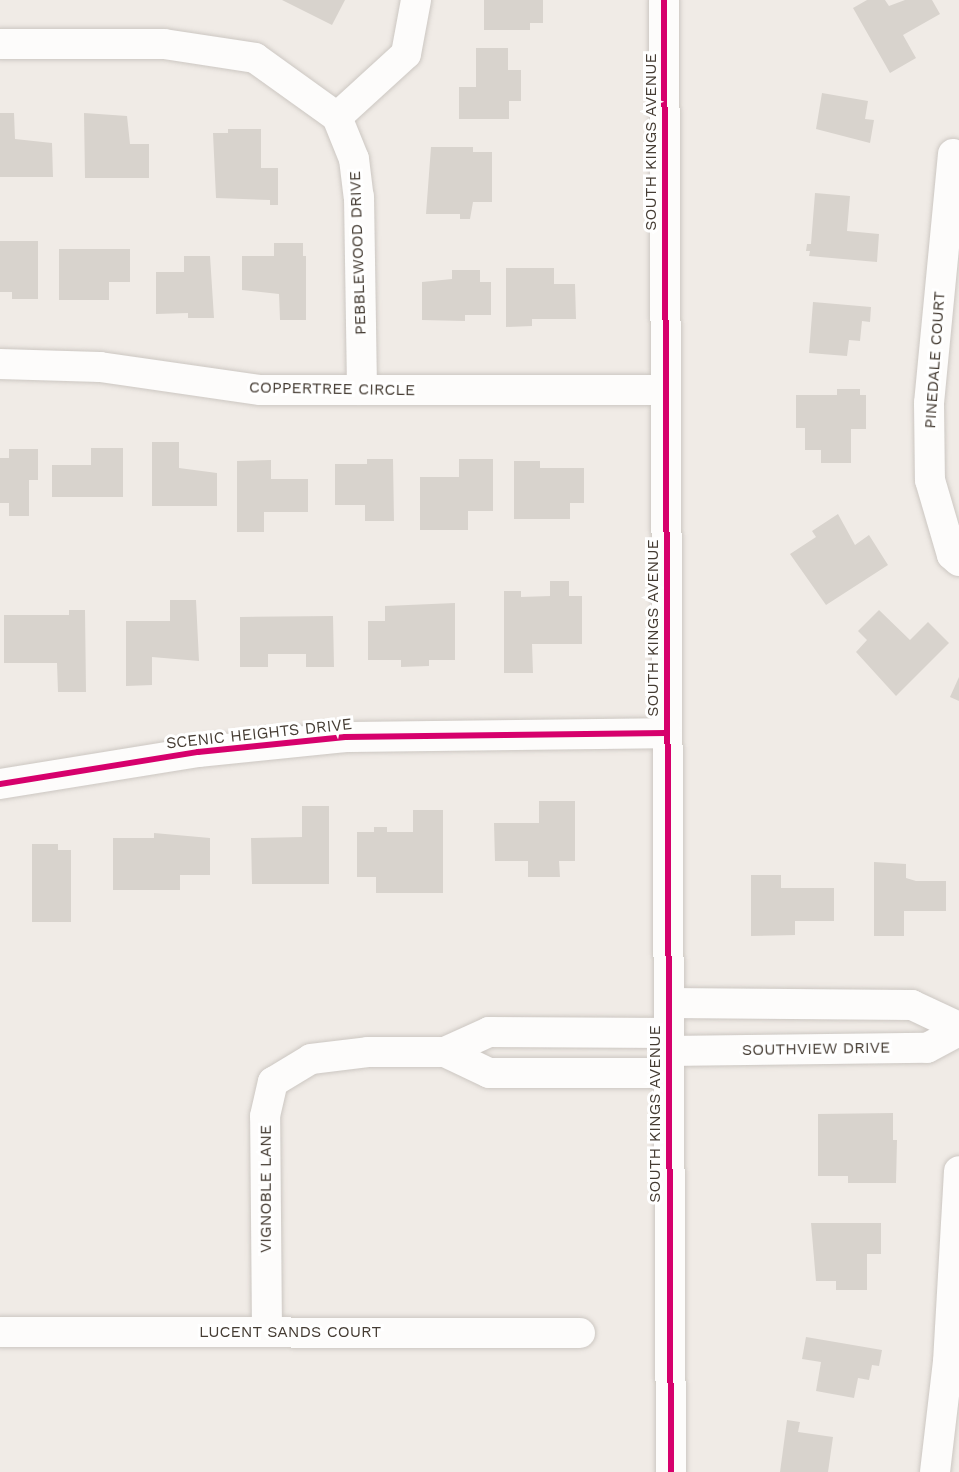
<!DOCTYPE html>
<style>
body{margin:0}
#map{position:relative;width:959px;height:1472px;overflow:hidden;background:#f0ebe6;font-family:"Work Sans",sans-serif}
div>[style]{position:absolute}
.building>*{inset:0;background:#d8d3cd}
.roads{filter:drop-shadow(0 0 2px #ccc7c2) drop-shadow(0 0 2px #ccc7c2)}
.minor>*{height:30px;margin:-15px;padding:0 15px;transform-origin:15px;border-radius:15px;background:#fdfcfb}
.cycleway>*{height:6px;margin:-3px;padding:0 3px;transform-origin:3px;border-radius:3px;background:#d6006c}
span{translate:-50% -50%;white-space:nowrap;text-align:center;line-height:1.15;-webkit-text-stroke:6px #fff;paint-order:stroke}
.street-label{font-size:16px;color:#453c33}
</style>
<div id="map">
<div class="building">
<i style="clip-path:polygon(282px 0,345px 0,332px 25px)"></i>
<i style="clip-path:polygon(484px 0,543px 0,543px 23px,530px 23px,530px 30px,484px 30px)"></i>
<i style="clip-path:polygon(867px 0,885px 0,889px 6px,905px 0,932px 0,940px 14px,903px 35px,916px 58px,890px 73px,853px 8px)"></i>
<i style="clip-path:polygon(476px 48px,508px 48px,508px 70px,521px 70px,521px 101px,509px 101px,509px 119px,459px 119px,459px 87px,476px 87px)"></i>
<i style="clip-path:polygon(822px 93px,868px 101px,865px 119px,874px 120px,870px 143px,816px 129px)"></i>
<i style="clip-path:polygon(0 113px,14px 113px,15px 139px,52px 143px,53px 177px,0 177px)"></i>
<i style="clip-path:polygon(84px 113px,127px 116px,130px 144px,149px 144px,149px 178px,85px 178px)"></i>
<i style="clip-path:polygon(228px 129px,261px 129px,261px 168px,278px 168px,278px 205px,270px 205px,270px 200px,216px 198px,213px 133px,228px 133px)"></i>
<i style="clip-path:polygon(431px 147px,473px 147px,473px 152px,492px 152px,492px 202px,473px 202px,470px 219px,460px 219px,460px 214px,426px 214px)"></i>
<i style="clip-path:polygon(815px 193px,850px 196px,847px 231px,879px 234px,877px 262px,809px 256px,810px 251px,806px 251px,807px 244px,811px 244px)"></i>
<i style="clip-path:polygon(0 241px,38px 241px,38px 299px,12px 299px,12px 292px,0 292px)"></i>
<i style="clip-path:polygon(274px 243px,303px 243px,303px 256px,306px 256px,306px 320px,280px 320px,279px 294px,242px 290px,242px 256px,274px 256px)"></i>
<i style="clip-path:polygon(59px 249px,130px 249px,130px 282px,109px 282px,109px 300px,59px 300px)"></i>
<i style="clip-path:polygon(184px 256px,210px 256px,214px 318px,188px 318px,188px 313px,156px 314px,156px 272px,184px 272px)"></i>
<i style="clip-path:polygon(506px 268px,554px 268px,554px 284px,575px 284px,576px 319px,532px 319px,532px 326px,506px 327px)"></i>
<i style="clip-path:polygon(452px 270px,480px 270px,480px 282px,491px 282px,491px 315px,465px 315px,465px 321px,422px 320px,422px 282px,452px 279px)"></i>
<i style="clip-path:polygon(813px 302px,871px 307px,870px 322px,862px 321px,860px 341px,849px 340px,847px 356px,809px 353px)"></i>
<i style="clip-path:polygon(837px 389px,860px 389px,860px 395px,866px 395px,866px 429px,851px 429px,851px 463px,821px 463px,821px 450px,805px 450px,805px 428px,796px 428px,796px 395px,837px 395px)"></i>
<i style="clip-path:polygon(152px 442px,179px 442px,179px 468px,217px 473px,217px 506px,152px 506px)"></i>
<i style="clip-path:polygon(91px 448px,123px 448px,123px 497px,52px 497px,52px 465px,91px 465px)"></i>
<i style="clip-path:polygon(9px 449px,38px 449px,38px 480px,29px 480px,29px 516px,9px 516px,9px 503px,0 503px,0 458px,9px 458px)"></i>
<i style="clip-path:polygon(367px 459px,393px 459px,394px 521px,365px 521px,365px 505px,335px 505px,335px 464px,367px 464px)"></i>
<i style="clip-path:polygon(459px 459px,493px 459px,493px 511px,468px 511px,468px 530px,420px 530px,420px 477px,459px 477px)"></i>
<i style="clip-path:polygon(271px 460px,271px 479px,308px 479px,308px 512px,264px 512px,264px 532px,237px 532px,237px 461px)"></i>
<i style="clip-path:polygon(514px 461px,540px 461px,540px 468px,584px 468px,584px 503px,570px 503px,570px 519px,514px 519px)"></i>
<i style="clip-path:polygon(838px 514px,855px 545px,869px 535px,888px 565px,826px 605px,790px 554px,816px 537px,812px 531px)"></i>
<i style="clip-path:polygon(550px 581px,569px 581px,569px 596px,582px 596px,582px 644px,532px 644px,533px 673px,504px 673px,504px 591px,521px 591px,521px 597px,550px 596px)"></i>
<i style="clip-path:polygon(170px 600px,196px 600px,199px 661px,152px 657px,152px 685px,126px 686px,126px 621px,170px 621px)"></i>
<i style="clip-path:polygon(455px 603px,455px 660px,429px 660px,429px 666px,401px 667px,401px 660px,368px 660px,368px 621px,385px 621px,385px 606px)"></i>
<i style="clip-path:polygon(69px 610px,85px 610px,86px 692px,58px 692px,57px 663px,4px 663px,4px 615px,69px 615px)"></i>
<i style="clip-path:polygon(879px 610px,910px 640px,928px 622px,949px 643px,896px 696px,856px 652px,867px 640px,858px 631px)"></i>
<i style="clip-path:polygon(333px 616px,334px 667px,306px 667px,306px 654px,268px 654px,268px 667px,240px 667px,240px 617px)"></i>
<i style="clip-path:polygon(959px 677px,959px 701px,950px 697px)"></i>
<i style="clip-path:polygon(539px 801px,575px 801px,575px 861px,559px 861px,560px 877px,528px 877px,528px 861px,495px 861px,494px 823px,539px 823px)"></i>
<i style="clip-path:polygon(302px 806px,329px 806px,329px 884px,252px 884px,251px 838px,302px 837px)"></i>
<i style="clip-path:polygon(413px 810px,443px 810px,443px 893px,376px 893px,376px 877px,357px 877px,357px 832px,374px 832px,374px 827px,387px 827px,387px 832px,413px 832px)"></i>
<i style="clip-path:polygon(154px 833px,210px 838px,210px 875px,180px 875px,180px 890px,113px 890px,113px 838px,154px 838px)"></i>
<i style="clip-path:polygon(32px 844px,58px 844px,58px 850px,71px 850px,71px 922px,32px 922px)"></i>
<i style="clip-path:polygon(874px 862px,906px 864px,906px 878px,916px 881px,946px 881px,946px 911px,904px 911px,904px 936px,874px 936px)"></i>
<i style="clip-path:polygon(751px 875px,781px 875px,781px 888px,834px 888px,834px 921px,795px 921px,795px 935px,751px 936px)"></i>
<i style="clip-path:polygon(893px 1113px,893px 1140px,897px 1140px,896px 1183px,848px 1183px,848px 1176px,818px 1176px,818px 1114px)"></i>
<i style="clip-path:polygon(811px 1223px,881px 1223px,881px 1254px,867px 1254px,867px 1290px,836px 1290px,836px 1281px,816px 1281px)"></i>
<i style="clip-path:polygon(806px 1337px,882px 1350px,879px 1366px,872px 1365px,869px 1380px,858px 1378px,854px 1398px,816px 1391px,821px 1362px,802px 1359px)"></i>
<i style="clip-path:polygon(787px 1420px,800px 1422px,798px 1432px,833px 1437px,828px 1472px,780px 1472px)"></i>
</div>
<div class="roads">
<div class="minor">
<i style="left:664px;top:0;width:1472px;rotate:89.73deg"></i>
<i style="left:0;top:44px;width:164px"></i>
<i style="left:164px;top:44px;width:92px;rotate:8.7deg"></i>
<i style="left:255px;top:58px;width:101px;rotate:35.7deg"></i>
<i style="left:337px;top:117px;width:45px;rotate:68deg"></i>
<i style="left:354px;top:159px;width:38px;rotate:83deg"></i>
<i style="left:359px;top:197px;width:193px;rotate:89.1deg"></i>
<i style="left:337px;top:117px;width:93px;rotate:-42.4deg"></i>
<i style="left:406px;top:54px;width:55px;rotate:-79.5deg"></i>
<i style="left:953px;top:154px;width:250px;rotate:95.5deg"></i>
<i style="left:929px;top:403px;width:77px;rotate:89.3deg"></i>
<i style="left:930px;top:480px;width:78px;rotate:73.7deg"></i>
<i style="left:952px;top:555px;width:9px;rotate:41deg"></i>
<i style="left:0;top:364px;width:100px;rotate:1.7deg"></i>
<i style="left:100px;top:367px;width:162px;rotate:8.2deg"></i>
<i style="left:260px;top:390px;width:405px"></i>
<i style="left:0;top:784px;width:201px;rotate:-9.2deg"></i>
<i style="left:198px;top:752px;width:148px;rotate:-5.8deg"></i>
<i style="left:345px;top:737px;width:321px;rotate:-0.7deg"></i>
<i style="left:669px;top:1003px;width:243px;rotate:0.5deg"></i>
<i style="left:912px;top:1005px;width:52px;rotate:25.1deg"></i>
<i style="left:668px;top:1051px;width:259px;rotate:-0.7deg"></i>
<i style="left:927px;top:1048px;width:36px;rotate:-28deg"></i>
<i style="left:668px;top:1073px;width:179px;rotate:180deg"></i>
<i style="left:489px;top:1073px;width:49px;rotate:-154.5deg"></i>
<i style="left:445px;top:1052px;width:48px;rotate:-24.4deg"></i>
<i style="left:489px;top:1032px;width:180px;rotate:0.3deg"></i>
<i style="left:267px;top:1331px;width:215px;rotate:-90.5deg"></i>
<i style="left:265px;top:1116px;width:35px;rotate:-77deg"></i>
<i style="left:273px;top:1082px;width:44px;rotate:-31.2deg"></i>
<i style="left:311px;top:1059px;width:57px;rotate:-7deg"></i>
<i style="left:368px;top:1052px;width:77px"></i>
<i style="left:0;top:1332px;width:580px;rotate:0.1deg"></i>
<i style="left:935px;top:1472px;width:111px;rotate:-83.3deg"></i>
<i style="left:948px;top:1362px;width:191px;rotate:-86.7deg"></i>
</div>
</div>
<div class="cycleway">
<i style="left:664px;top:0;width:1472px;rotate:89.73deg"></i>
<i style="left:0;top:784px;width:201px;rotate:-9.2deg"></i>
<i style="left:198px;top:752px;width:148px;rotate:-5.8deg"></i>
<i style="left:345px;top:737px;width:321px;rotate:-0.7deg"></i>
</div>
<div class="street-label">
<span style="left:651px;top:142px;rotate:-90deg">SOUTH KINGS AVENUE</span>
<span style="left:358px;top:253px;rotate:-92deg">PEBBLEWOOD DRIVE</span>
<span style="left:935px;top:360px;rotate:-86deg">PINEDALE COURT</span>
<span style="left:332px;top:389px;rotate:1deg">COPPERTREE CIRCLE</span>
<span style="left:653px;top:628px;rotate:-90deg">SOUTH KINGS AVENUE</span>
<span style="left:259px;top:734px;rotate:-6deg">SCENIC HEIGHTS DRIVE</span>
<span style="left:816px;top:1049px;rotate:-1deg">SOUTHVIEW DRIVE</span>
<span style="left:655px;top:1114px;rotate:-90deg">SOUTH KINGS AVENUE</span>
<span style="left:266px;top:1189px;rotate:-90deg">VIGNOBLE LANE</span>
<span style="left:290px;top:1332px">LUCENT SANDS COURT</span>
</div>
</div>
